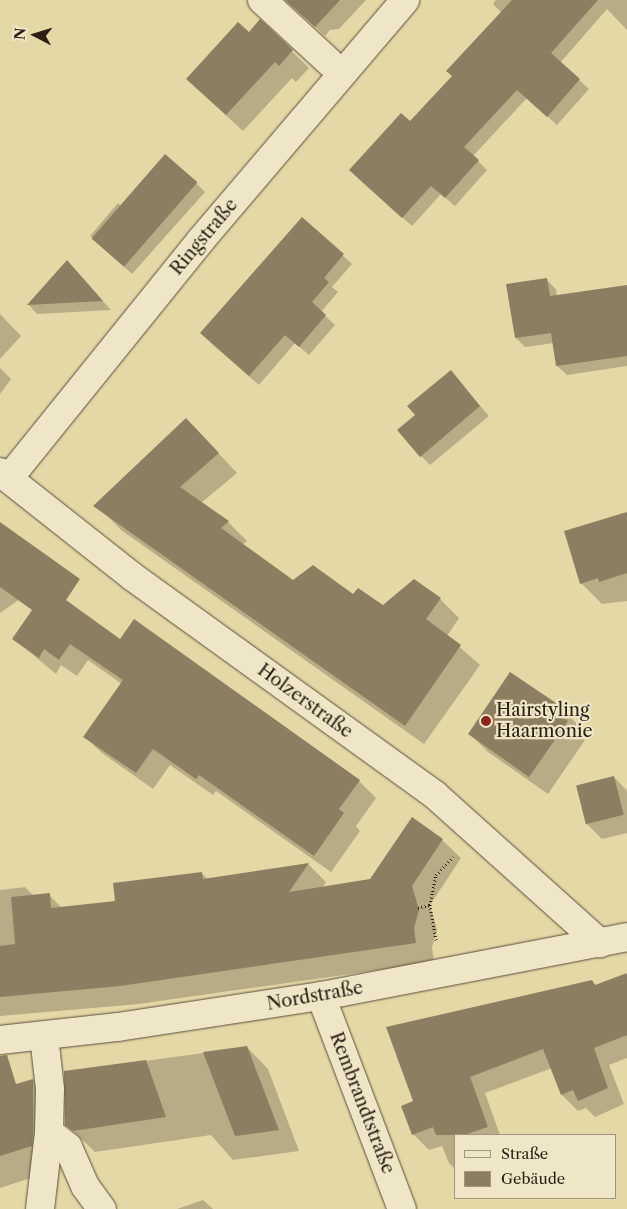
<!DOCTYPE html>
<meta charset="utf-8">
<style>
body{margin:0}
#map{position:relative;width:627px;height:1209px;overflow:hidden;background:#e5d8a7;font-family:"Libre Caslon Text",serif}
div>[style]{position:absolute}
.shadow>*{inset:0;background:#0003}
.building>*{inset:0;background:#8c7f61;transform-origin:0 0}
.path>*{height:3px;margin-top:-1.5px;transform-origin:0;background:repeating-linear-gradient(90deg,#2b1f16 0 1px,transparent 0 3.5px)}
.roads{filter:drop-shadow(0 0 1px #5a4d3a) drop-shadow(0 0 1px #5a4d3a)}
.minor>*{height:28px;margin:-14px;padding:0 14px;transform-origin:14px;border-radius:14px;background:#eee6c6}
.dots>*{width:14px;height:14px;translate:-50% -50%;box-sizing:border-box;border:2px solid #eee6c6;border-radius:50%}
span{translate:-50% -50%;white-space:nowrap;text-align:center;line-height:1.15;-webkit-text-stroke:4.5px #eee6c6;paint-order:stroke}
.street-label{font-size:18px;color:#2b1f16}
.poi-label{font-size:18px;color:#2b1f16}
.left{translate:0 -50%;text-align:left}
.legend{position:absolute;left:454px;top:1134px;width:162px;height:65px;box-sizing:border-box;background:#eee6c6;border:1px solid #a09680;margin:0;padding:6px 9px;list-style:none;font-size:15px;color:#2b1f16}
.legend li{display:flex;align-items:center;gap:10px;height:25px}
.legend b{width:25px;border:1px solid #a09680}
.north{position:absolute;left:10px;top:10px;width:50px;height:50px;-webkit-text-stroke:4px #eee6c6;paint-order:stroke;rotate:275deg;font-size:14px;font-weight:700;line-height:20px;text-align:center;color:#2b1f16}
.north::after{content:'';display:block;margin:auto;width:18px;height:22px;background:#2b1f16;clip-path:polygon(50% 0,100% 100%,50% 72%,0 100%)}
</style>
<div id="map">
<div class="shadow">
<i style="clip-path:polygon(297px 0,366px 0,339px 29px,330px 30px,325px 36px,301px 14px)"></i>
<i style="clip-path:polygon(496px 0,627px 0,627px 30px,607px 9px,560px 63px,589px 89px,557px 125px,527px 98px,473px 156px,487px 170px,455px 206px,441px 194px,412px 226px,360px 180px,453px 76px,502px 13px,493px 4px)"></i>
<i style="clip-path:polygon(260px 21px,309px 68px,296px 82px,292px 78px,243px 131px,204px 95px)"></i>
<i style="clip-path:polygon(196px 183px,205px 192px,132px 274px,90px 236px,118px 203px,121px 206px)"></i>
<i style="clip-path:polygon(302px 219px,352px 264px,332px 287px,338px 292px,321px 312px,335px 325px,309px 355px,295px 343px,259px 385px,211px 343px)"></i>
<i style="clip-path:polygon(67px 262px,76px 271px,111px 310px,37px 314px,29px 305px)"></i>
<i style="clip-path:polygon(546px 279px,556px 289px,557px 297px,627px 286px,627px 366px,567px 375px,557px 366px,554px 343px,525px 347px,516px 338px)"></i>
<i style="clip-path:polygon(0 314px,21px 336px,0 359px)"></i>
<i style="clip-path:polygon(0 368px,11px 379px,0 394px)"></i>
<i style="clip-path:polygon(450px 371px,489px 416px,430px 465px,421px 456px,417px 415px)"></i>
<i style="clip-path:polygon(205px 439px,237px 473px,201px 503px,228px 522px,247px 541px,242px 545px,294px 581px,353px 595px,383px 607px,440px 599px,459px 618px,447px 636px,480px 665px,424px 744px,121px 530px,102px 510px)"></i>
<i style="clip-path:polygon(627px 513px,627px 601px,602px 604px,581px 583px)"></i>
<i style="clip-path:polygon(0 524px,60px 571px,0 613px)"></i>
<i style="clip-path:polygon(14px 639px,121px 641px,359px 781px,376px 798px,356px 826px,360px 831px,331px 872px,216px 791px,213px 795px,170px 765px,153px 789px,102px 753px,85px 737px,122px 684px,88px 660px,77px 676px,61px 665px,56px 674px)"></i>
<i style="clip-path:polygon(511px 674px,559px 706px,577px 724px,573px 729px,585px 740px,548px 794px,488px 752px,470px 734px)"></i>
<i style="clip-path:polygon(614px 777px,627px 791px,627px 833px,602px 839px,587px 824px)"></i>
<i style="clip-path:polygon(442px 840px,461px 858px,430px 905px,437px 930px,432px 947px,434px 962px,139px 1004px,0 1016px,0 890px,25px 887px,34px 896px,49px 895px,62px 908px,117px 902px,201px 873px,208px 879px,308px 864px,326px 882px,323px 887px,371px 880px)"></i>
<i style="clip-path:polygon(627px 974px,627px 1058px,609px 1065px,624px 1104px,595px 1117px,586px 1108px,578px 1111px,562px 1095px,552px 1068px,485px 1093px,500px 1135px,456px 1135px,456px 1170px,449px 1163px,442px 1146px,429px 1150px,413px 1134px,415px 1102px,592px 981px,596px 986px)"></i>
<i style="clip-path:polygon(247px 1047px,268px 1069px,299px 1151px,233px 1160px,211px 1135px,95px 1152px,66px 1124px,65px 1072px)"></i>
<i style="clip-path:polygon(33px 1080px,57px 1104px,55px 1170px,0 1188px,0 1091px)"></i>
<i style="clip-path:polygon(203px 1200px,213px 1209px,177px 1209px)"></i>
</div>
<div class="building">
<i style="clip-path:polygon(285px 0,340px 0,315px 27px)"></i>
<i style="clip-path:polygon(512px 0,598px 0,551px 53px,580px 79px,547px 117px,517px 90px,464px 147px,479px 160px,445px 198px,431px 186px,402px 218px,349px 170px,401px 113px,410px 121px,452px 76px,446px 71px)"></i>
<i style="clip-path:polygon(260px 19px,293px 50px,279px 66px,275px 62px,226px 115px,186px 79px,238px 22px,249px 32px)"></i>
<i style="left:165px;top:154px;width:43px;height:112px;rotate:41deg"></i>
<i style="clip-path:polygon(302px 217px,344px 254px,324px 278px,329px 282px,312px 302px,326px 315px,299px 347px,285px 335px,249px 376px,200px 333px)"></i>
<i style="clip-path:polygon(67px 260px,103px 301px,27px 305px)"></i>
<i style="clip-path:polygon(547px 278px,550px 296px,627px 285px,627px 356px,556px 366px,551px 333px,515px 338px,506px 284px)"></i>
<i style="clip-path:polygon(451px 370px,480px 406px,420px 457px,397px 430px,415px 415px,407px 406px)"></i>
<i style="clip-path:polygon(186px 418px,219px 453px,180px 487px,229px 521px,221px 528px,293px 580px,313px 565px,353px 594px,358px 588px,383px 605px,414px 579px,441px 598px,426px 619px,461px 645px,405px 726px,93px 506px)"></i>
<i style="clip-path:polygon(627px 512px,627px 573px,599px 582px,598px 578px,580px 584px,564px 531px)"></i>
<i style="clip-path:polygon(0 522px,80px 579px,66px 600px,120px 639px,134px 619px,360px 780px,339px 809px,344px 813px,314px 856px,199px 775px,196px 779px,153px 749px,136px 773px,83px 737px,123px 680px,70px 644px,59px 660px,44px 649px,39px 658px,12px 639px,32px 610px,0 587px)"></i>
<i style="clip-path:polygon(510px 672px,559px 705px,554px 712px,568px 721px,529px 777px,468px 734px)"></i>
<i style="left:614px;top:776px;width:40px;height:39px;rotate:76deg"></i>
<i style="clip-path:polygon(412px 817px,443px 839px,412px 886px,419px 910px,414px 928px,416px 943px,120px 986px,0 997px,0 946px,15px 944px,11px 897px,50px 893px,51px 908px,115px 901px,113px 883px,202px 872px,203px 879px,309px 863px,289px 892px,370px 879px)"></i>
<i style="clip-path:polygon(627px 973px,627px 1035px,594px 1048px,608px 1088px,578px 1101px,573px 1090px,561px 1095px,543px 1049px,470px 1077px,488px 1127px,464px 1135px,436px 1135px,433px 1127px,412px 1135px,401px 1106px,413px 1101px,386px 1027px,592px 980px,595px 985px)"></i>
<i style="clip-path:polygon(247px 1046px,279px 1130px,235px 1136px,203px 1052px)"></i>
<i style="clip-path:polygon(7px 1055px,16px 1084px,33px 1079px,33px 1131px,32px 1146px,0 1156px,0 1056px)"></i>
<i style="clip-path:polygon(146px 1060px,166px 1117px,73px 1131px,65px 1125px,64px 1071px)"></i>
</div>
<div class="path">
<i style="left:418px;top:908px;width:12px;rotate:-14deg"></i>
<i style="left:436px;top:940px;width:36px;rotate:-100deg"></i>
<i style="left:430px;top:905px;width:31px;rotate:-79deg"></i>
<i style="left:436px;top:875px;width:25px;rotate:-47deg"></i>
</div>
<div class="roads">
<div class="minor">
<i style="left:262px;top:0;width:108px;rotate:42.7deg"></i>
<i style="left:0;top:472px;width:169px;rotate:38.3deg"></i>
<i style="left:133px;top:577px;width:372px;rotate:35.8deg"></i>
<i style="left:435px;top:795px;width:222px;rotate:41.9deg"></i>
<i style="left:9px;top:478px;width:306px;rotate:-51.1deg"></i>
<i style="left:201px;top:240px;width:315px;rotate:-49.6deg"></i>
<i style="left:321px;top:996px;width:228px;rotate:69.2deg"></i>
<i style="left:0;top:1040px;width:119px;rotate:-6.3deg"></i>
<i style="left:118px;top:1027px;width:205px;rotate:-8.7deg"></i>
<i style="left:321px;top:996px;width:312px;rotate:-10.9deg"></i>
<i style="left:49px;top:1132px;width:24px;rotate:38deg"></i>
<i style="left:68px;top:1147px;width:43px;rotate:66.4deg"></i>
<i style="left:85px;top:1186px;width:29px;rotate:54deg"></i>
<i style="left:40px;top:1209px;width:78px;rotate:-83.3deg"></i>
<i style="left:49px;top:1132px;width:43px;rotate:-88.7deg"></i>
<i style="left:50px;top:1089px;width:53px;rotate:-96.5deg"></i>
</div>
</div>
<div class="dots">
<i style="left:486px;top:721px;background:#8f2418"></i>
</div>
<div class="street-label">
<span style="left:204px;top:237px;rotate:-50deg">Ringstraße</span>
<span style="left:305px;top:701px;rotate:36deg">Holzerstraße</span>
<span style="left:315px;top:996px;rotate:-10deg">Nordstraße</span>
<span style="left:362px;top:1103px;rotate:69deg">Rembrandtstraße</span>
</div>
<div class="poi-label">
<span class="left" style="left:496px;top:721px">Hairstyling<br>Haarmonie</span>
</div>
<ul class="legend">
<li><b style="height:6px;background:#eee6c6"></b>Straße</li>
<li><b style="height:14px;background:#8c7f61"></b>Gebäude</li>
</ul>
<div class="north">N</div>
</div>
